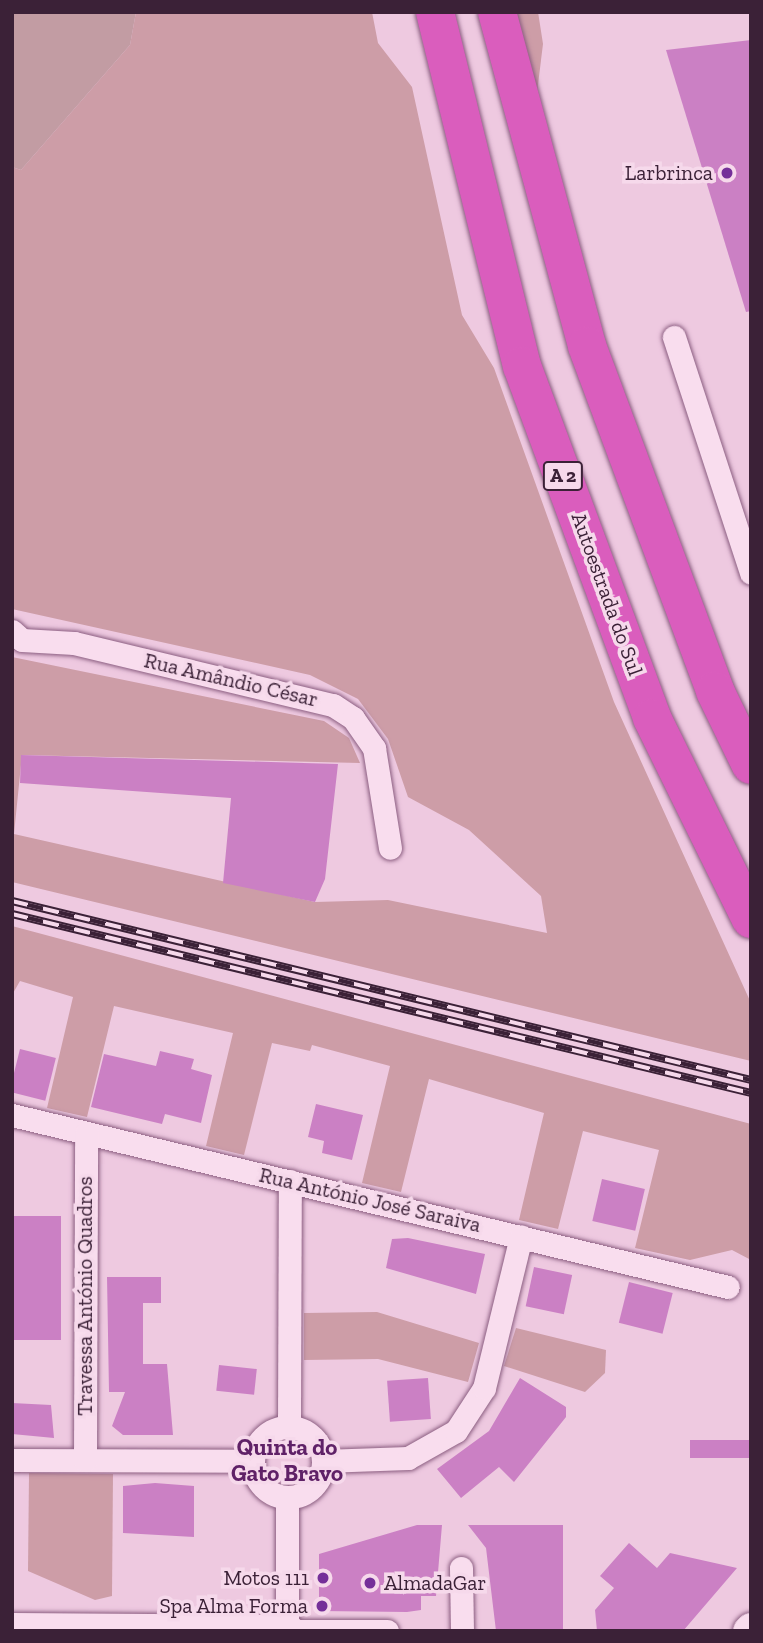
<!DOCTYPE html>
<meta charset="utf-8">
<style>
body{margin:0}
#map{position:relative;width:763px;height:1643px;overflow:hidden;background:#eec9e0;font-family:"Zilla Slab",serif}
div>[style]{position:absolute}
.green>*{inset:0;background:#cd9da7}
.cemetery>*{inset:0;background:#c29ca3}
.building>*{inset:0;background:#cb80c4;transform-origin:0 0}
.roads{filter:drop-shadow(0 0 2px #8b5e81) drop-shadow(0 0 2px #8b5e81)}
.street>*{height:23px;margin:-11.5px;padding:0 11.5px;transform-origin:11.5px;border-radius:11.5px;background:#f9ddee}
.street>.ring{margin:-11.5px;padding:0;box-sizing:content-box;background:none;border:23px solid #f9ddee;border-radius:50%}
.secondary>*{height:33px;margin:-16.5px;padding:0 16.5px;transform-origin:16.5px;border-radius:16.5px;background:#f9ddee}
.highway>*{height:38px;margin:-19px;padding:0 19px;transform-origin:19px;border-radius:19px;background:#da5dbd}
.rail>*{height:8px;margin-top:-4px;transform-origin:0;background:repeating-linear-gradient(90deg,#f6d9eb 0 16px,#3b2137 0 32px);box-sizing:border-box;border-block:2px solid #3b2137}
.dots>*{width:19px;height:19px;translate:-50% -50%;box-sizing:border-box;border:4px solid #f6d9eb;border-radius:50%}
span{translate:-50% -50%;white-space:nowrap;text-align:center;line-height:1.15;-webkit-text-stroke:7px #f6d9eb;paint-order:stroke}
.shield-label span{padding:2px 5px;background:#f6d9eb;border:2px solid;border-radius:5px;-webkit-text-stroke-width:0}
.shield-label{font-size:19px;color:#3b2137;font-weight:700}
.poi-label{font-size:21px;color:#3b2137}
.right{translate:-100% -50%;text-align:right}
.left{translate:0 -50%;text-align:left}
.street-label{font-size:21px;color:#3b2137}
.neighbourhood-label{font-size:23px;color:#5f2167;font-weight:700}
.frame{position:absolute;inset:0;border:14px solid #3b2137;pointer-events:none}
</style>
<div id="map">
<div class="green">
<i style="clip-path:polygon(136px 12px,372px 12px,378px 43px,412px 87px,462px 315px,494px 368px,614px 702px,751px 1003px,751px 1061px,12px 882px,12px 657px,324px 721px,349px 738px,360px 763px,22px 755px,14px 834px,315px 902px,388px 900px,547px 933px,541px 896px,469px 830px,408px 797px,388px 739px,358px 699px,310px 675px,12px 609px,12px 167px,21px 170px,130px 45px)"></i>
<i style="clip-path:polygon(513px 12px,538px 12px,543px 44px,535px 109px)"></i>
<i style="clip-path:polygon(12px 926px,751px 1124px,751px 1260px,732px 1250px,690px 1260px,635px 1248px,659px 1150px,583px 1131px,558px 1229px,519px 1220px,544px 1113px,429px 1079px,401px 1192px,362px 1183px,390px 1066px,312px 1045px,310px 1051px,272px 1043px,244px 1155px,206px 1146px,233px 1033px,114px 1006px,87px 1117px,47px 1108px,73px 997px,20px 981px,12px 995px)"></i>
<i style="clip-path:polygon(377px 1312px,479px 1343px,468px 1382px,378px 1359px,304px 1360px,304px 1313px)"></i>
<i style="clip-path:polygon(516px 1328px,606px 1350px,605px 1373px,585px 1392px,504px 1366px)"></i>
<i style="clip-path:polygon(29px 1473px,113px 1474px,112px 1596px,95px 1600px,28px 1571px)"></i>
</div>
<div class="cemetery">
<i style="clip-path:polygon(12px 12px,136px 12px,130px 45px,21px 170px,12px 167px)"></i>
</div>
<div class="building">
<i style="clip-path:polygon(751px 40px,751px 311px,746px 312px,666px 50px)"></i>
<i style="clip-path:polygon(21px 755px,338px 764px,325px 879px,315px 902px,223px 883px,231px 798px,20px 783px)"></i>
<i style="left:20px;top:1049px;width:37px;height:44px;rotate:14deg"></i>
<i style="clip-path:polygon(160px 1051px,194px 1059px,191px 1069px,212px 1075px,201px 1123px,165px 1114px,162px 1124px,91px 1107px,104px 1054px,156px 1066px)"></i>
<i style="clip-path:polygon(316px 1104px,363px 1115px,352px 1160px,322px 1153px,324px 1141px,308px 1137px)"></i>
<i style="left:602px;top:1179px;width:44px;height:43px;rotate:13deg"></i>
<i style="left:12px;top:1216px;width:49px;height:124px"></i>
<i style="clip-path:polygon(408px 1238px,485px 1254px,476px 1294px,386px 1268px,392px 1239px)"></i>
<i style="left:534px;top:1267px;width:39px;height:40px;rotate:12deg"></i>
<i style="clip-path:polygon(107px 1277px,161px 1277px,161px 1303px,143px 1303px,143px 1364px,167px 1364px,173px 1435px,123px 1435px,112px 1426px,125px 1392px,109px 1392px)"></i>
<i style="left:629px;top:1282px;width:45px;height:42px;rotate:14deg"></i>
<i style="left:219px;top:1365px;width:38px;height:26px;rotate:6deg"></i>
<i style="left:428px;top:1378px;width:41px;height:41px;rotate:86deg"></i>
<i style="clip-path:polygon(520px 1378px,566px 1407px,566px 1417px,514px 1482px,499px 1467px,461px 1498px,437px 1469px,489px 1431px)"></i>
<i style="clip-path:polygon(12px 1403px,51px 1405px,54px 1438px,12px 1434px)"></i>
<i style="left:751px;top:1440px;width:18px;height:61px;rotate:90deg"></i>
<i style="clip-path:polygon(155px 1483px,194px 1486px,194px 1537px,123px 1533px,123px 1486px)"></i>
<i style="clip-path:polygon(417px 1525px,442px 1525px,436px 1596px,421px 1596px,421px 1610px,407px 1612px,319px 1611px,319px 1554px)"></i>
<i style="clip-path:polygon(468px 1525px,563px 1525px,563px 1631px,496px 1631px,486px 1548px)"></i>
<i style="clip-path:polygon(629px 1543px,657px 1568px,670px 1553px,737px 1568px,683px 1631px,597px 1631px,595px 1610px,614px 1588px,600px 1576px)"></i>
</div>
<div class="roads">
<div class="street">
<i style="left:674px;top:337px;width:248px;rotate:71.9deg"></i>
<i style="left:12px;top:631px;width:13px;rotate:42deg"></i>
<i style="left:22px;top:640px;width:52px;rotate:3.3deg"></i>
<i style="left:74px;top:643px;width:266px;rotate:13.5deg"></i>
<i style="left:333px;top:705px;width:24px;rotate:33deg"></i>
<i style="left:353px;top:718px;width:37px;rotate:55deg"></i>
<i style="left:374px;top:748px;width:101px;rotate:80.9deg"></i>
<i style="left:12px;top:1115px;width:736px;rotate:13.51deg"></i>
<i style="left:289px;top:1427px;width:246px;rotate:-89.8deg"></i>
<i class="ring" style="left:253px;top:1427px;width:47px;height:47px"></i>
<i style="left:12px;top:1460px;width:241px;rotate:0.2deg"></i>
<i style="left:85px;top:1460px;width:327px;rotate:-89.8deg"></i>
<i style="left:323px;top:1461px;width:85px;rotate:-2deg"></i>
<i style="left:408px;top:1458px;width:55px;rotate:-29.4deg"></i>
<i style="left:456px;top:1431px;width:51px;rotate:-56.9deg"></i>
<i style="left:484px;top:1388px;width:156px;rotate:-76.3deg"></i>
<i style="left:287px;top:1497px;width:134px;rotate:90deg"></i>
<i style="left:287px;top:1631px;width:100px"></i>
<i style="left:461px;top:1568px;width:63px;rotate:89.1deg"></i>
</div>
<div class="secondary">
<i style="left:12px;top:1629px;width:276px;rotate:0.4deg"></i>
<i style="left:749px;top:1631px;width:3px;rotate:-45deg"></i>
</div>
<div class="highway">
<i style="left:435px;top:12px;width:365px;rotate:76.2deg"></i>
<i style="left:522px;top:366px;width:375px;rotate:69.7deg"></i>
<i style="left:652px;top:718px;width:224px;rotate:63.8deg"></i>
<i style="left:497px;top:12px;width:346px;rotate:74.9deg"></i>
<i style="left:587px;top:346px;width:368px;rotate:69.6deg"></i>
<i style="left:715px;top:691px;width:82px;rotate:64.1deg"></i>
</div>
</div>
<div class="rail">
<i style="left:12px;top:901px;width:760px;rotate:13.62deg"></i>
<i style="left:12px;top:914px;width:760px;rotate:13.62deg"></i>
</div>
<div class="dots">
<i style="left:727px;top:173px;background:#752f99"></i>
<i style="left:323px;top:1578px;background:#752f99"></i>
<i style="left:370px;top:1583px;background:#752f99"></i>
<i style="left:322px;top:1606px;background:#752f99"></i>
</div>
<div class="shield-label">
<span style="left:563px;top:476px">A 2</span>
</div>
<div class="poi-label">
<span class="right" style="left:713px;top:173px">Larbrinca</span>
<span class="right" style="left:309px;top:1578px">Motos 111</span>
<span class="left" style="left:384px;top:1583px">AlmadaGar</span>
<span class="right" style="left:308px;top:1606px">Spa Alma Forma</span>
</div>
<div class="street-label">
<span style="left:607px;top:594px;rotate:70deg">Autoestrada do Sul</span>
<span style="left:231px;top:680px;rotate:13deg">Rua Amândio César</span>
<span style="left:370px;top:1200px;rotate:13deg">Rua António José Saraiva</span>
<span style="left:85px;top:1296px;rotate:-90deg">Travessa António Quadros</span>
</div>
<div class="neighbourhood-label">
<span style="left:287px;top:1460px">Quinta do<br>Gato Bravo</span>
</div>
<div class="frame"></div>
</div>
